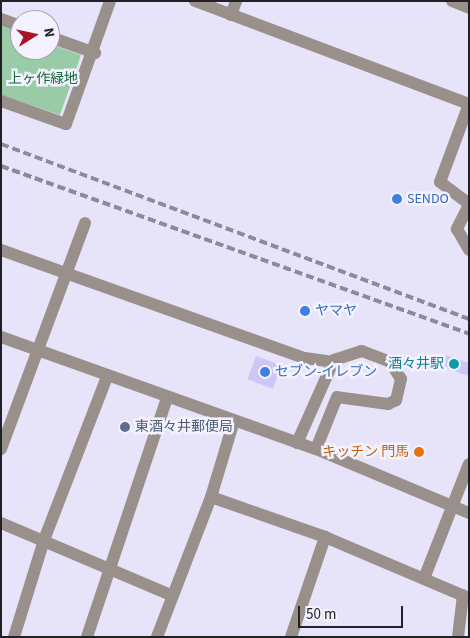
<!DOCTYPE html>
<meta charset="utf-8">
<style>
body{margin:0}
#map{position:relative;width:470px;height:638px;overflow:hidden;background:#e7e4f9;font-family:"Source Sans 3","Noto Sans JP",sans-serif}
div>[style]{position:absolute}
.green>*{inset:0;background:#9acba7}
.building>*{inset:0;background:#cec7f6;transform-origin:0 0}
.minor>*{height:12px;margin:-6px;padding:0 6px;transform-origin:6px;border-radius:6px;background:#99908b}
.rail>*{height:4px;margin-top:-2px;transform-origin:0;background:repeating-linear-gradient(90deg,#8c8a98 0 8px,transparent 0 12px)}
.dots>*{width:14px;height:14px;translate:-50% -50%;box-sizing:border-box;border:2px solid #f4f2ff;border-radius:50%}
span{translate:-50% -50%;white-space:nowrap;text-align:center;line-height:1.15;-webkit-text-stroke:5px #f4f2ff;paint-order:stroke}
.park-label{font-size:14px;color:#116937}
.shop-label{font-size:14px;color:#366cbe}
.left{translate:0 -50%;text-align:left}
.culture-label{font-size:14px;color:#0d838f}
.right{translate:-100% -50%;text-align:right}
.service-label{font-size:14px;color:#4e5e75}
.food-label{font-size:14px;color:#c56008}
.frame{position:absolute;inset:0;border:2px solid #212027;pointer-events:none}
.north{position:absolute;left:10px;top:10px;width:50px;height:50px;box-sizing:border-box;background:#f4f2ff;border:1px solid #a09ea9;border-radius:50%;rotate:80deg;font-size:14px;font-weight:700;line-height:20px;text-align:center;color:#212027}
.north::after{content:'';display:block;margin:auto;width:18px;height:22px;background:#a91424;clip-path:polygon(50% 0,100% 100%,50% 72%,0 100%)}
.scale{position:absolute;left:298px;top:606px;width:105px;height:22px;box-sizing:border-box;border:2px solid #212027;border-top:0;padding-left:6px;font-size:15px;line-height:18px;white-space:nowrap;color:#212027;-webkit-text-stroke:4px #f4f2ff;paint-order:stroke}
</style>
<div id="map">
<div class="green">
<i style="clip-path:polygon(1px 25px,20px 32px,20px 50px,50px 50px,50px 44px,81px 55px,60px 115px,1px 95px)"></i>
</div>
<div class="building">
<i style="clip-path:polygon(443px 354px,469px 363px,469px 376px,439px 366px)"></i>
<i style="left:256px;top:356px;width:27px;height:25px;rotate:20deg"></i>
</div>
<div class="minor">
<i style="left:195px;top:1px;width:293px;rotate:20.6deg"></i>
<i style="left:452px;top:1px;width:18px;rotate:22deg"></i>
<i style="left:231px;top:15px;width:15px;rotate:-70deg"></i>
<i style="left:1px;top:19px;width:20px;rotate:20deg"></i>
<i style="left:50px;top:37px;width:48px;rotate:19.6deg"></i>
<i style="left:1px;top:101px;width:69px;rotate:19.5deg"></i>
<i style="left:66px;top:124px;width:131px;rotate:-70.3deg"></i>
<i style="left:469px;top:104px;width:83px;rotate:110.4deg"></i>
<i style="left:440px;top:182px;width:36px;rotate:37deg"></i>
<i style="left:469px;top:205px;width:27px;rotate:117deg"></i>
<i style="left:457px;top:229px;width:24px;rotate:60deg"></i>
<i style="left:1px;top:250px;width:323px;rotate:19.6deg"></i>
<i style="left:305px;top:358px;width:28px;rotate:8deg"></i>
<i style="left:1px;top:337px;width:334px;rotate:19.6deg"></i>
<i style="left:316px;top:449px;width:166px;rotate:22.7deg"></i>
<i style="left:297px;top:443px;width:91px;rotate:-66deg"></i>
<i style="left:334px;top:360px;width:29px;rotate:-18deg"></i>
<i style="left:362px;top:351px;width:30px;rotate:21deg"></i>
<i style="left:390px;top:362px;width:20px;rotate:57deg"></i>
<i style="left:401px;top:379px;width:22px;rotate:103deg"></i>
<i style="left:396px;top:400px;width:9px;rotate:153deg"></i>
<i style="left:388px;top:404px;width:51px;rotate:-172.2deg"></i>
<i style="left:337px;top:397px;width:56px;rotate:112deg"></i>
<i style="left:1px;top:449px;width:241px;rotate:-69.6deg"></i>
<i style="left:211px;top:497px;width:121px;rotate:19.3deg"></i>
<i style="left:325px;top:537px;width:156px;rotate:23deg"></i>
<i style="left:1px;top:523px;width:185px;rotate:23deg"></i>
<i style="left:425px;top:576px;width:120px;rotate:-68.6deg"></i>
<i style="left:14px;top:637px;width:102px;rotate:-72.8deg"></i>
<i style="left:44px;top:540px;width:175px;rotate:-68.9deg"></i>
<i style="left:87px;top:637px;width:252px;rotate:-71.5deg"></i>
<i style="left:157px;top:637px;width:150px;rotate:-68.9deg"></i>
<i style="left:211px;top:497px;width:79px;rotate:-73.2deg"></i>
<i style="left:291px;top:637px;width:106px;rotate:-71.2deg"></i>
<i style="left:458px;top:637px;width:42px;rotate:-83.2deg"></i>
</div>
<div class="rail">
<i style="left:1px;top:144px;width:500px;rotate:20.5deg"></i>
<i style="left:1px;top:166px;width:497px;rotate:19.7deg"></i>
</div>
<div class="dots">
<i style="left:397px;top:199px;background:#3f7fe0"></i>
<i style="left:305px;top:311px;background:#3f7fe0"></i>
<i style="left:454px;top:364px;background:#0f9aa8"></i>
<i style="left:265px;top:372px;background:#3f7fe0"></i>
<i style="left:125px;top:427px;background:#5c6f8a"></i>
<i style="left:419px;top:452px;background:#e8710a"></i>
</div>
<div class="park-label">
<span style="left:43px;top:79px">上ヶ作緑地</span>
</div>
<div class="shop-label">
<span class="left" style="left:407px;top:199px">SENDO</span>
<span class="left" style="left:315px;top:311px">ヤマヤ</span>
<span class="left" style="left:275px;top:372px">セブン-イレブン</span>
</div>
<div class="culture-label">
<span class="right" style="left:444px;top:364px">酒々井駅</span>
</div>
<div class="service-label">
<span class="left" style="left:135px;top:427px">東酒々井郵便局</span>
</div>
<div class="food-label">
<span class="right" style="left:409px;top:452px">キッチン 門馬</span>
</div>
<div class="frame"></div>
<div class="north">N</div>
<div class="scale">50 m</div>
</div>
